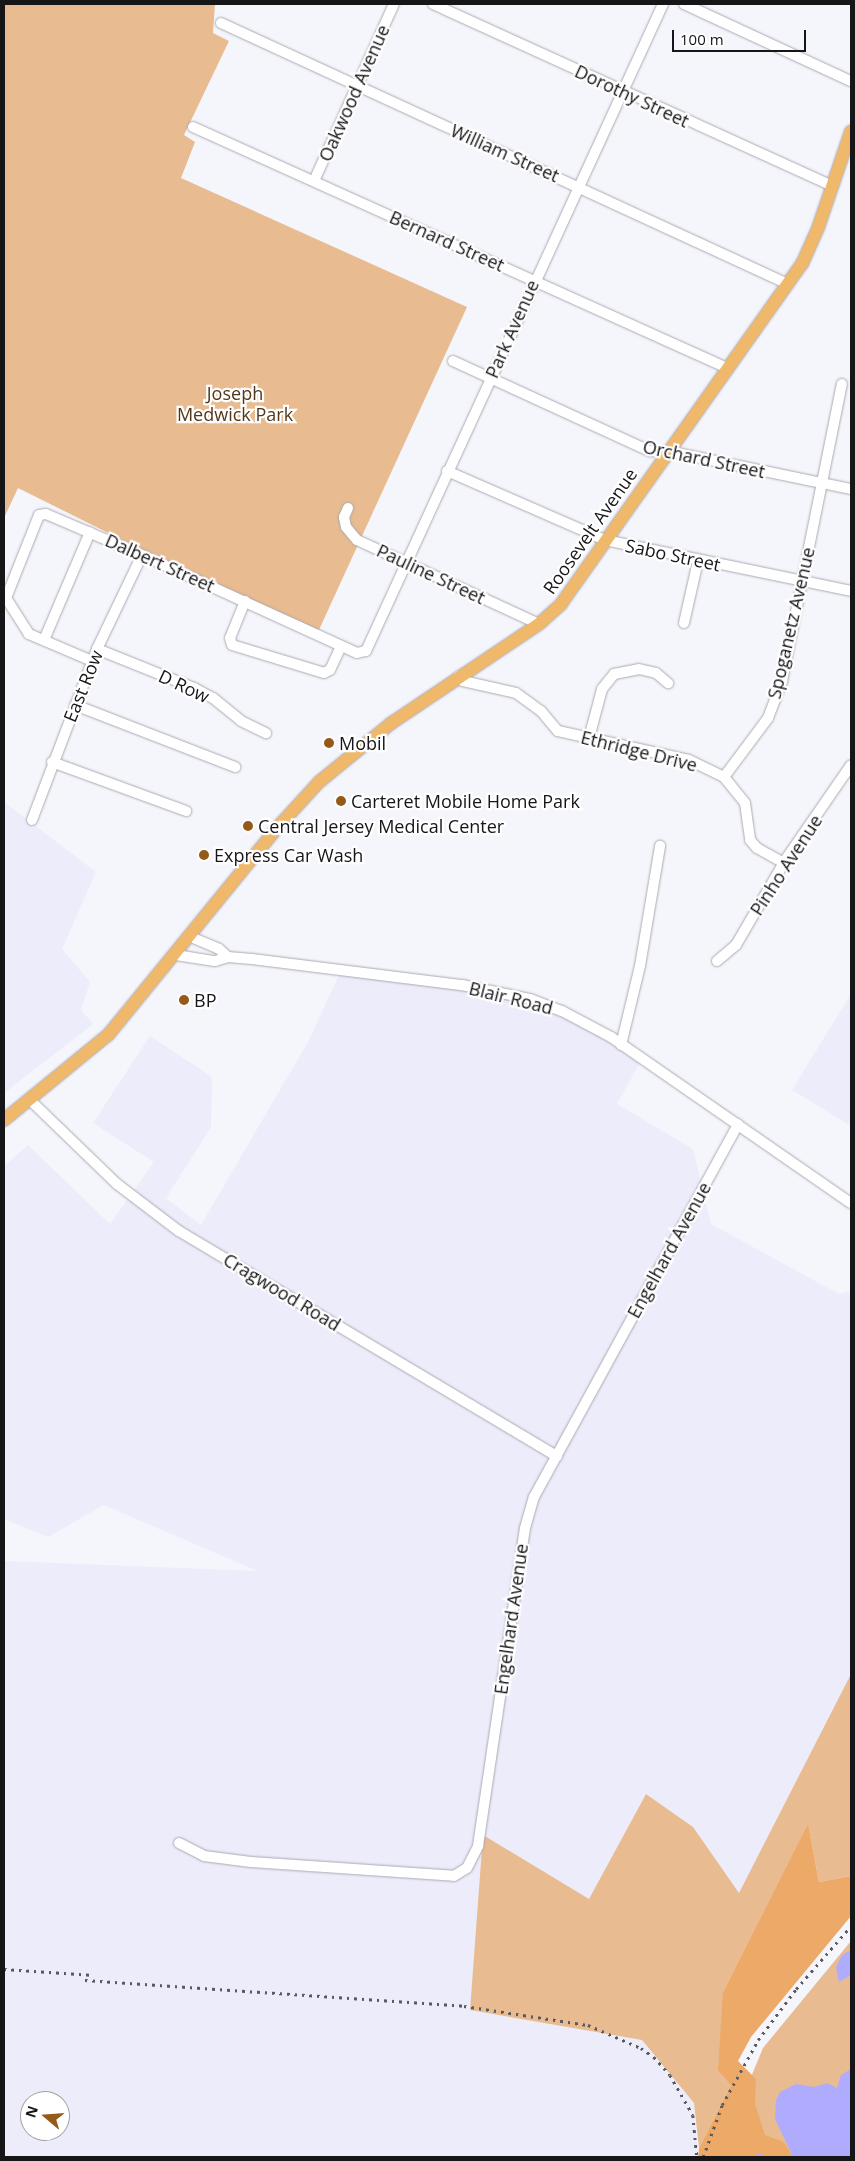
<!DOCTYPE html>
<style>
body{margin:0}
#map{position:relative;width:855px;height:2161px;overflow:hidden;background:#f5f5fc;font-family:"Open Sans",sans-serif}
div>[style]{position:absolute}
.built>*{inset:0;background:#ececfb}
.green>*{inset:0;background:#e9bb90}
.forest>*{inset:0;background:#eca968}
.water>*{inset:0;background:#afacfd}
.stream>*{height:2.5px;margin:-1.25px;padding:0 1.25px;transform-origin:1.25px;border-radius:1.25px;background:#afacfd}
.roads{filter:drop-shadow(0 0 1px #aaaab0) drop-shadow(0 0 1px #aaaab0)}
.minor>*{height:10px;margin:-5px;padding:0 5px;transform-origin:5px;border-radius:5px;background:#fff}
.major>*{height:12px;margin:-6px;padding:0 6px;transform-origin:6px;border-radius:6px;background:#efb86b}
.rail>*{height:2.5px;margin-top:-1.25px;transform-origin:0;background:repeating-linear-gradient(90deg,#5a5a5e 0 2.5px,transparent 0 7.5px)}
.dots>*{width:14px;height:14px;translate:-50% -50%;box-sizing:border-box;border:2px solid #fff;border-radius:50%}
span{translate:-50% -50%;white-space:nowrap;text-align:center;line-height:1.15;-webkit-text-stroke:4.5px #fff;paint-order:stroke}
.street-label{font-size:18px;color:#161619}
.park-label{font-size:18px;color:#53371c}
.poi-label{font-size:18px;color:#161619}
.left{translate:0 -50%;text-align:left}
.frame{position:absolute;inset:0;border:5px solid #161619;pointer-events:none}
.north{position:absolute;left:20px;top:2091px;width:50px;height:50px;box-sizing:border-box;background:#fff;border:1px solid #a2a2a3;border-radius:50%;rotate:288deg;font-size:14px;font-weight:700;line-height:20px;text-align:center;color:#161619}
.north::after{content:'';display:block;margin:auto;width:18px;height:22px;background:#945a18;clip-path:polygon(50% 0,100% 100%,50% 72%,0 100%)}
.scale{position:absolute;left:672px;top:30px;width:134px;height:22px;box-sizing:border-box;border:2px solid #161619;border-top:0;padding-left:6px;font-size:15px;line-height:18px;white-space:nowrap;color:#161619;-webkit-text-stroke:4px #fff;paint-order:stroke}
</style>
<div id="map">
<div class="built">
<i style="clip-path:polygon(4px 802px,96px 872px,62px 949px,90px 982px,81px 1010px,93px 1024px,4px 1093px)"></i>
<i style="clip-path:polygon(evenodd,342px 969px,546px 1003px,642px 1059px,617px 1104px,693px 1149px,711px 1224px,839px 1294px,851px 1291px,851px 1674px,739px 1894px,693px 1827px,646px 1794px,589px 1899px,484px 1836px,470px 2010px,642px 2040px,694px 2103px,698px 2157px,4px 2157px,4px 1561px,257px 1571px,104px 1505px,48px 1537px,4px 1519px,4px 1166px,28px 1145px,110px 1224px,154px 1162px,93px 1123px,150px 1036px,212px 1077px,211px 1127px,166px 1198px,201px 1225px,308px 1042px,342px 969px,30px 2101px,60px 2101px,60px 2131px,30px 2131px,30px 2101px)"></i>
<i style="clip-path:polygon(851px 994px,851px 1126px,792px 1090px)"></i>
</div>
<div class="green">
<i style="clip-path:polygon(4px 4px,215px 4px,213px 33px,229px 41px,184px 135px,195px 142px,181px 178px,467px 307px,318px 632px,245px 601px,18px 488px,4px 518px)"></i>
<i style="clip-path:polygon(851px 1674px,851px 1876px,819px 1882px,808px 1825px,723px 1992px,731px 2085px,699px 2148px,694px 2103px,642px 2040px,470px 2010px,483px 1835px,589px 1899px,646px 1794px,693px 1827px,739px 1893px)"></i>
<i style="clip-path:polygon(851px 1941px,851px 2157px,718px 2157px,763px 2048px)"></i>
</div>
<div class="forest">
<i style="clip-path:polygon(808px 1824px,819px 1882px,851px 1876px,851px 1916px,751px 2037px,738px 2061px,756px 2079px,755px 2104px,765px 2135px,784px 2142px,793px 2157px,698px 2157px,699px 2148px,731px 2085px,718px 2070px,723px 1992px)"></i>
</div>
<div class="water">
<i style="clip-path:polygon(851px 1950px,851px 1975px,839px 1982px,836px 1967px,842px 1955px)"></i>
<i style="clip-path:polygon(851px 2069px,851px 2157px,793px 2157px,775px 2119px,776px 2100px,780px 2092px,796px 2084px,814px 2087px,827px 2083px,837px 2088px,841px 2075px)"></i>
</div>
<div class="stream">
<i style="left:758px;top:2154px;width:7px;rotate:27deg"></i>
</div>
<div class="roads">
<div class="minor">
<i style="left:433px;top:4px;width:439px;rotate:24.5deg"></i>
<i style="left:684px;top:4px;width:184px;rotate:24.8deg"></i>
<i style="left:221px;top:23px;width:624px;rotate:24.72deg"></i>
<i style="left:193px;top:127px;width:586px;rotate:24.29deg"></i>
<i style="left:314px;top:181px;width:194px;rotate:-65.7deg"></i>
<i style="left:453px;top:361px;width:217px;rotate:24.6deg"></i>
<i style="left:650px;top:451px;width:27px;rotate:4deg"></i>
<i style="left:677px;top:453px;width:178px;rotate:11.7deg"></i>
<i style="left:447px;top:471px;width:172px;rotate:23.6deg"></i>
<i style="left:605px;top:540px;width:251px;rotate:11.7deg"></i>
<i style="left:348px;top:508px;width:10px;rotate:114deg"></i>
<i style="left:344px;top:517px;width:10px;rotate:79deg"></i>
<i style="left:346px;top:527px;width:17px;rotate:50deg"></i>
<i style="left:357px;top:540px;width:200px;rotate:24.8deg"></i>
<i style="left:245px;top:601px;width:40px;rotate:112deg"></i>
<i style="left:230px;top:638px;width:7px;rotate:74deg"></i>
<i style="left:232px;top:645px;width:96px;rotate:16.9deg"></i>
<i style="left:324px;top:673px;width:7px;rotate:-27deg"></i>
<i style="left:330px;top:670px;width:26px;rotate:-65deg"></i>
<i style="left:684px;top:623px;width:64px;rotate:-77.3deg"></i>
<i style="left:44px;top:640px;width:117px;rotate:-66.9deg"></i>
<i style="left:97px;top:649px;width:105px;rotate:21.9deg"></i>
<i style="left:194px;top:688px;width:21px;rotate:28deg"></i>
<i style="left:213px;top:698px;width:36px;rotate:39deg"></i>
<i style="left:241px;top:721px;width:28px;rotate:26deg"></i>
<i style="left:92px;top:661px;width:69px;rotate:-156.8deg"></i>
<i style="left:29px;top:634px;width:43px;rotate:-122.6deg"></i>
<i style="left:6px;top:598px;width:89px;rotate:-68.3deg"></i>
<i style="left:39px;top:515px;width:7px;rotate:-8deg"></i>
<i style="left:46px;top:514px;width:104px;rotate:23.1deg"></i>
<i style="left:142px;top:555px;width:236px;rotate:24.5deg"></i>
<i style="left:357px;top:653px;width:9px;rotate:-13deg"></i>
<i style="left:366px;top:651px;width:712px;rotate:-65.34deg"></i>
<i style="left:459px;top:676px;width:6px;rotate:51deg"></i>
<i style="left:463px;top:681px;width:54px;rotate:12.8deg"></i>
<i style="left:516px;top:693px;width:31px;rotate:36deg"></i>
<i style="left:541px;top:711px;width:26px;rotate:50deg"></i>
<i style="left:558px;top:731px;width:134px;rotate:12.5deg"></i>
<i style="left:689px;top:760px;width:39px;rotate:26deg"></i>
<i style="left:724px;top:777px;width:33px;rotate:51deg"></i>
<i style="left:745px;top:803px;width:37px;rotate:82deg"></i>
<i style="left:750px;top:840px;width:11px;rotate:49deg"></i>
<i style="left:757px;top:848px;width:31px;rotate:29deg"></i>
<i style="left:75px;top:705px;width:172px;rotate:21.2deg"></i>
<i style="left:589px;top:738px;width:51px;rotate:-75.1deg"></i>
<i style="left:602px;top:689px;width:19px;rotate:-51deg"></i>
<i style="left:614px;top:674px;width:25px;rotate:-11deg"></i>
<i style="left:639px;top:669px;width:17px;rotate:13deg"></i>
<i style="left:656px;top:673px;width:16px;rotate:40deg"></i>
<i style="left:52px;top:762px;width:143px;rotate:20.1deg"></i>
<i style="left:724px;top:777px;width:74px;rotate:-53.3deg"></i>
<i style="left:768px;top:718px;width:40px;rotate:-69deg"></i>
<i style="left:782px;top:681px;width:303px;rotate:-78.6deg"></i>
<i style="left:32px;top:820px;width:183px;rotate:-69.2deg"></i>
<i style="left:97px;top:649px;width:104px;rotate:-64.4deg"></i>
<i style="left:191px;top:937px;width:30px;rotate:23deg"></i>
<i style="left:219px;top:949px;width:12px;rotate:42deg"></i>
<i style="left:176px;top:955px;width:39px;rotate:9deg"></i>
<i style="left:215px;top:961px;width:14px;rotate:-17deg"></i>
<i style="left:228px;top:957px;width:24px;rotate:5deg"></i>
<i style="left:252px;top:959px;width:212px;rotate:7.1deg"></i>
<i style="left:462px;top:985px;width:69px;rotate:11.6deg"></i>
<i style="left:530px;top:999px;width:34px;rotate:21deg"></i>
<i style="left:562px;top:1011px;width:55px;rotate:28deg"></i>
<i style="left:611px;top:1037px;width:292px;rotate:34.7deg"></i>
<i style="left:717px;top:961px;width:25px;rotate:-40deg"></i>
<i style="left:736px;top:945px;width:99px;rotate:-59.8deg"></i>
<i style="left:786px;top:859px;width:114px;rotate:-55.3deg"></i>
<i style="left:621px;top:1045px;width:81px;rotate:-76.5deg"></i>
<i style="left:640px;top:966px;width:122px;rotate:-80.5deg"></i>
<i style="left:30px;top:1100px;width:121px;rotate:44deg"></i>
<i style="left:117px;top:1184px;width:78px;rotate:37.2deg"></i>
<i style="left:179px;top:1231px;width:440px;rotate:30.8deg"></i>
<i style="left:179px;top:1843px;width:28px;rotate:27deg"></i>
<i style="left:204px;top:1856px;width:47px;rotate:7.3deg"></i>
<i style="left:251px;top:1862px;width:203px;rotate:3.9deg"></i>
<i style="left:454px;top:1876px;width:15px;rotate:-32deg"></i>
<i style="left:467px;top:1868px;width:25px;rotate:-63deg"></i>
<i style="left:478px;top:1846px;width:321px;rotate:-81.6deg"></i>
<i style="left:525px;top:1528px;width:32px;rotate:-74deg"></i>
<i style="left:534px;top:1497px;width:425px;rotate:-61.3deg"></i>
</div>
<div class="major">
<i style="left:4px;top:1120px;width:136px;rotate:-39.3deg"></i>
<i style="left:109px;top:1034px;width:264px;rotate:-50.8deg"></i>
<i style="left:276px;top:829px;width:64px;rotate:-47.5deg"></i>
<i style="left:319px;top:782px;width:92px;rotate:-39.2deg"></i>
<i style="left:390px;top:724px;width:179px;rotate:-33.9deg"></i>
<i style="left:539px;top:624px;width:30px;rotate:-42deg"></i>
<i style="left:561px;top:604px;width:417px;rotate:-54.7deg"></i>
<i style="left:802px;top:264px;width:39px;rotate:-66deg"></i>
<i style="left:818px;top:228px;width:102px;rotate:-71.2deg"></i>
</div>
</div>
<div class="rail">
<i style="left:4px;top:1969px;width:90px;rotate:3.8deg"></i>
<i style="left:85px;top:1980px;width:380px;rotate:3.9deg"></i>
<i style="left:464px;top:2006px;width:125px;rotate:8.7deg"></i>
<i style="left:588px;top:2025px;width:58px;rotate:23.5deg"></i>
<i style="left:641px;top:2048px;width:16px;rotate:35deg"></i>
<i style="left:654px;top:2057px;width:24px;rotate:48deg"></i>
<i style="left:670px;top:2075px;width:46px;rotate:60.1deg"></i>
<i style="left:693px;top:2115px;width:42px;rotate:84.6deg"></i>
<i style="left:703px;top:2157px;width:55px;rotate:-69.9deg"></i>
<i style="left:722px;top:2105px;width:74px;rotate:-61deg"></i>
<i style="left:758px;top:2040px;width:64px;rotate:-53.3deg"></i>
<i style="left:796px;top:1989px;width:84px;rotate:-48.9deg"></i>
</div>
<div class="dots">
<i style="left:329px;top:743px;background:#945a18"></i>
<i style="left:341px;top:801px;background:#945a18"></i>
<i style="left:248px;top:826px;background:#945a18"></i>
<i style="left:204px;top:855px;background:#945a18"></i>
<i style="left:184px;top:1000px;background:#945a18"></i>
</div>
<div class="street-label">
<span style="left:354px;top:93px;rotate:-66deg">Oakwood Avenue</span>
<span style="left:632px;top:96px;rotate:25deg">Dorothy Street</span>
<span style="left:505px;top:153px;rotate:24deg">William Street</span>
<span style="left:447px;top:241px;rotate:24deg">Bernard Street</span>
<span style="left:512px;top:329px;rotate:-66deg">Park Avenue</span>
<span style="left:704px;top:459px;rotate:12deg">Orchard Street</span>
<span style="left:590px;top:531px;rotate:-55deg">Roosevelt Avenue</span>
<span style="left:673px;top:555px;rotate:12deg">Sabo Street</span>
<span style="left:160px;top:563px;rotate:24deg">Dalbert Street</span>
<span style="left:431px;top:574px;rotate:25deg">Pauline Street</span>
<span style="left:791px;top:623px;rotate:-77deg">Spoganetz Avenue</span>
<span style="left:83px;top:686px;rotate:-68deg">East Row</span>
<span style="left:184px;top:686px;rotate:25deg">D Row</span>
<span style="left:639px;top:751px;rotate:14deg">Ethridge Drive</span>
<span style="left:786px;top:865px;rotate:-57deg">Pinho Avenue</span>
<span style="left:511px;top:998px;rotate:14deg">Blair Road</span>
<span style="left:669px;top:1250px;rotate:-61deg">Engelhard Avenue</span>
<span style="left:282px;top:1292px;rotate:31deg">Cragwood Road</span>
<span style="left:511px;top:1619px;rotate:-82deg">Engelhard Avenue</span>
</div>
<div class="park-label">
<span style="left:235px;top:404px">Joseph<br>Medwick Park</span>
</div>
<div class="poi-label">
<span class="left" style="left:339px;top:743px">Mobil</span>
<span class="left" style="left:351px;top:801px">Carteret Mobile Home Park</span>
<span class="left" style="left:258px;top:826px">Central Jersey Medical Center</span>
<span class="left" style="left:214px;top:855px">Express Car Wash</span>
<span class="left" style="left:194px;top:1000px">BP</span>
</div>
<div class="frame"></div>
<div class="north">N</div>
<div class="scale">100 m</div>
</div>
